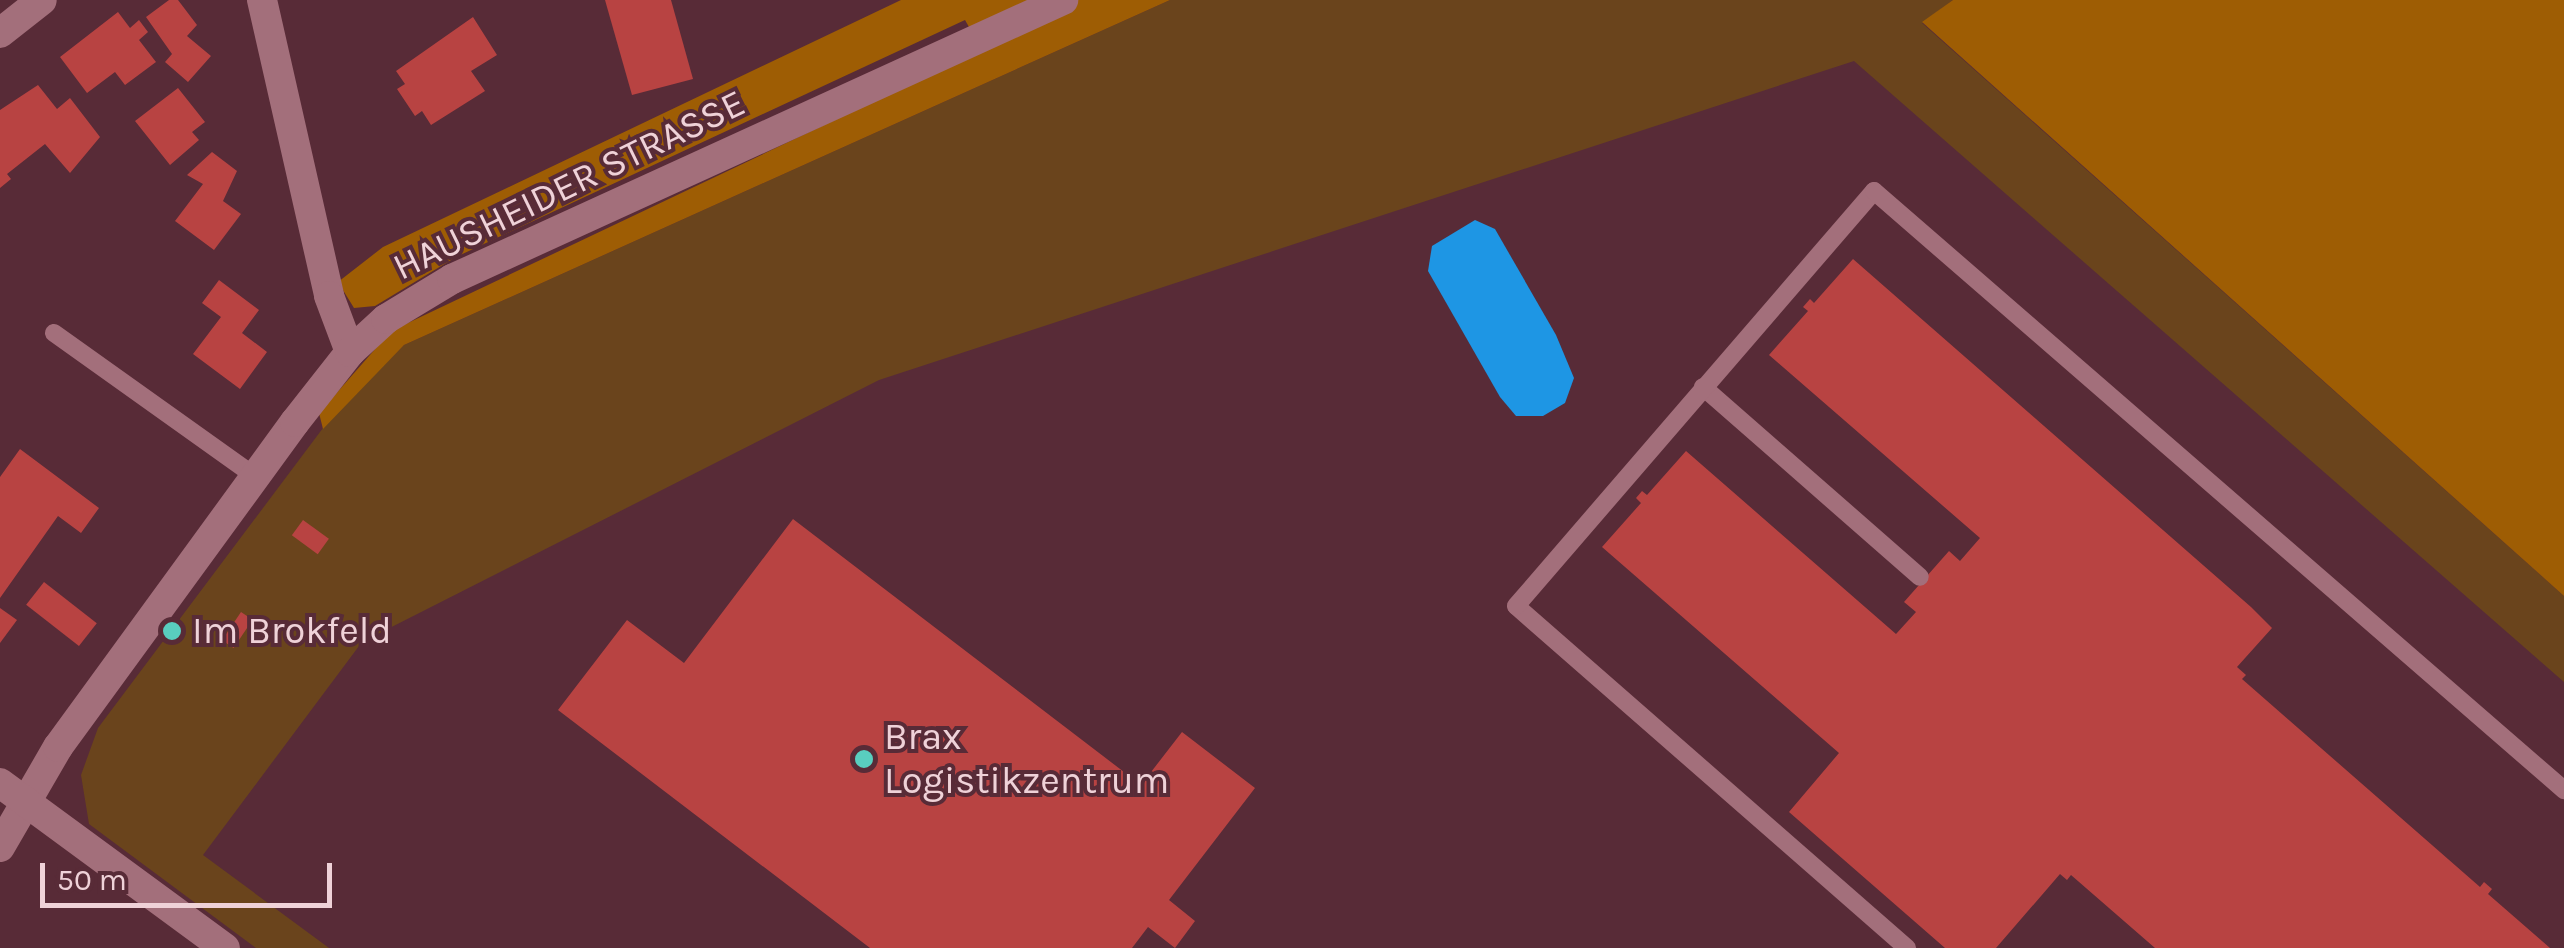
<!DOCTYPE html>
<style>
body{margin:0}
#map{position:relative;width:2564px;height:948px;overflow:hidden;background:#582b37;font-family:Karla,sans-serif}
div>[style]{position:absolute}
.green>*{inset:0;background:#6a441c}
.forest>*{inset:0;background:#9e5d04}
.water>*{inset:0;background:#1e96e4}
.building>*{inset:0;background:#b84342;transform-origin:0 0}
.service>*{height:18px;margin:-9px;padding:0 9px;transform-origin:9px;border-radius:9px;background:#a36f7b}
.minor>*{height:30px;margin:-15px;padding:0 15px;transform-origin:15px;border-radius:15px;background:#a36f7b}
.secondary>*{height:30px;margin:-15px;padding:0 15px;transform-origin:15px;border-radius:15px;background:#a36f7b}
.dots>*{width:28px;height:28px;translate:-50% -50%;box-sizing:border-box;border:5px solid #582b37;border-radius:50%}
span{translate:-50% -50%;white-space:nowrap;text-align:center;line-height:1.15;-webkit-text-stroke:8px #582b37;paint-order:stroke}
.street-label{font-size:38px;color:#efd2d8}
.poi-label{font-size:38px;color:#efd2d8}
.left{translate:0 -50%;text-align:left}
.scale{position:absolute;left:40px;top:863px;width:292px;height:45px;box-sizing:border-box;border:5px solid #efd2d8;border-top:0;padding-left:12px;font-size:30px;line-height:35px;white-space:nowrap;color:#efd2d8;-webkit-text-stroke:8px #582b37;paint-order:stroke}
</style>
<div id="map">
<div class="green">
<i style="clip-path:polygon(1170px 0,1953px 0,1922px 23px,2564px 596px,2564px 682px,1854px 61px,879px 380px,362px 642px,203px 855px,329px 948px,256px 948px,89px 824px,81px 775px,98px 728px,332px 416px,404px 345px)"></i>
</div>
<div class="forest">
<i style="clip-path:polygon(901px 0,1170px 0,404px 345px,323px 429px,319px 413px,391px 331px,982px 50px,965px 20px,456px 257px,375px 306px,354px 308px,338px 282px,383px 247px)"></i>
<i style="clip-path:polygon(1953px 0,2564px 0,2564px 596px,1922px 22px)"></i>
</div>
<div class="water">
<i style="clip-path:polygon(1475px 220px,1495px 229px,1556px 335px,1574px 378px,1565px 403px,1543px 416px,1516px 416px,1500px 397px,1428px 271px,1432px 246px)"></i>
</div>
<div class="building">
<i style="clip-path:polygon(169px 0,178px 0,197px 25px,187px 36px,211px 56px,188px 82px,165px 62px,172px 54px,146px 17px)"></i>
<i style="clip-path:polygon(605px 0,671px 0,693px 79px,632px 95px)"></i>
<i style="clip-path:polygon(118px 12px,130px 28px,139px 20px,148px 32px,139px 40px,156px 62px,125px 85px,115px 72px,87px 93px,60px 57px)"></i>
<i style="clip-path:polygon(473px 17px,497px 55px,471px 71px,485px 91px,431px 125px,422px 111px,415px 116px,397px 89px,405px 84px,396px 71px)"></i>
<i style="clip-path:polygon(38px 85px,57px 109px,70px 98px,100px 137px,70px 173px,45px 144px,7px 174px,11px 179px,0 188px,0 110px)"></i>
<i style="clip-path:polygon(178px 88px,205px 122px,192px 132px,199px 140px,170px 165px,135px 121px)"></i>
<i style="clip-path:polygon(212px 152px,237px 171px,223px 201px,241px 214px,214px 250px,175px 221px,203px 184px,187px 175px)"></i>
<i style="clip-path:polygon(1853px 259px,2251px 607px,2272px 628px,2237px 667px,2246px 675px,2242px 679px,2480px 887px,2484px 882px,2492px 889px,2488px 894px,2550px 948px,2155px 948px,2071px 875px,2067px 880px,2060px 874px,1996px 948px,1945px 948px,1789px 812px,1839px 753px,1602px 547px,1641px 503px,1636px 498px,1642px 491px,1647px 495px,1686px 451px,1896px 634px,1916px 612px,1904px 602px,1949px 551px,1960px 561px,1980px 538px,1769px 355px,1808px 311px,1803px 307px,1810px 299px,1814px 303px)"></i>
<i style="clip-path:polygon(219px 280px,259px 310px,242px 333px,267px 352px,240px 389px,193px 354px,221px 317px,202px 303px)"></i>
<i style="clip-path:polygon(20px 449px,99px 508px,81px 533px,58px 516px,0 598px,0 477px)"></i>
<i style="clip-path:polygon(793px 519px,1141px 785px,1182px 732px,1255px 788px,1169px 900px,1195px 921px,1175px 948px,1148px 927px,1132px 948px,870px 948px,558px 710px,627px 620px,684px 663px)"></i>
<i style="left:303px;top:520px;width:32px;height:19px;rotate:36deg"></i>
<i style="left:44px;top:582px;width:67px;height:29px;rotate:38deg"></i>
<i style="clip-path:polygon(0 608px,17px 620px,0 643px)"></i>
<i style="left:241px;top:612px;width:14px;height:34px;rotate:34deg"></i>
</div>
<div class="service">
<i style="left:54px;top:333px;width:248px;rotate:35.5deg"></i>
<i style="left:1703px;top:387px;width:288px;rotate:41.2deg"></i>
<i style="left:1907px;top:948px;width:519px;rotate:-138.82deg"></i>
<i style="left:1516px;top:606px;width:548px;rotate:-49.22deg"></i>
<i style="left:1874px;top:191px;width:914px;rotate:40.96deg"></i>
</div>
<div class="minor">
<i style="left:262px;top:0;width:303px;rotate:77.2deg"></i>
<i style="left:329px;top:296px;width:60px;rotate:69.4deg"></i>
<i style="left:0;top:33px;width:53px;rotate:-38.2deg"></i>
<i style="left:0;top:847px;width:116px;rotate:-59.9deg"></i>
<i style="left:58px;top:747px;width:402px;rotate:-53.9deg"></i>
<i style="left:295px;top:422px;width:89px;rotate:-51.8deg"></i>
<i style="left:350px;top:352px;width:49px;rotate:-42.5deg"></i>
<i style="left:386px;top:319px;width:77px;rotate:-31.2deg"></i>
<i style="left:452px;top:279px;width:672px;rotate:-24.54deg"></i>
</div>
<div class="secondary">
<i style="left:0;top:783px;width:279px;rotate:36.3deg"></i>
</div>
<div class="dots">
<i style="left:172px;top:631px;background:#59cebf"></i>
<i style="left:864px;top:759px;background:#59cebf"></i>
</div>
<div class="street-label">
<span style="left:569px;top:185px;rotate:-26deg">HAUSHEIDER STRASSE</span>
</div>
<div class="poi-label">
<span class="left" style="left:192px;top:631px">Im Brokfeld</span>
<span class="left" style="left:884px;top:759px">Brax<br>Logistikzentrum</span>
</div>
<div class="scale">50 m</div>
</div>
